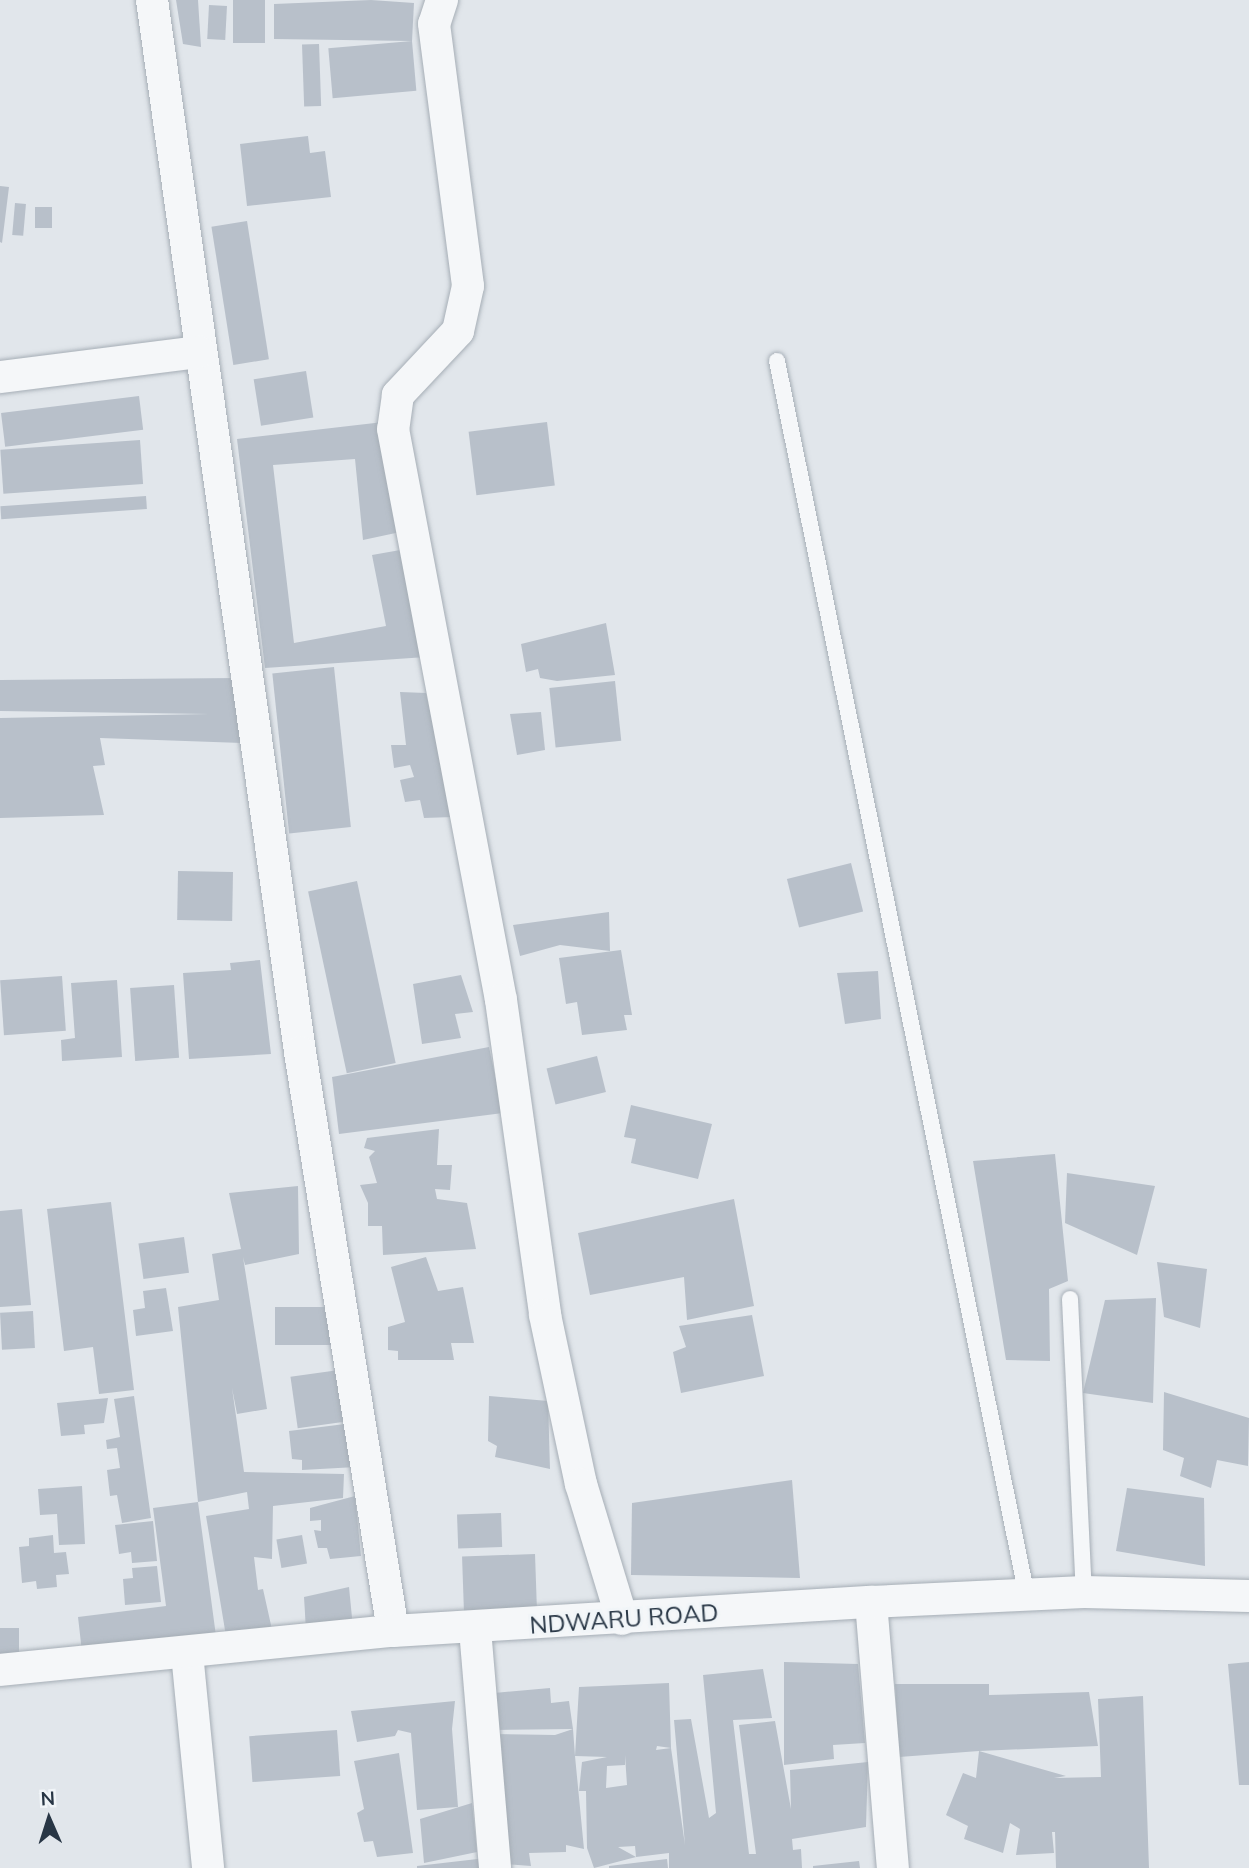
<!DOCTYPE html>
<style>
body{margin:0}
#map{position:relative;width:1249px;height:1868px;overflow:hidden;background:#e1e6eb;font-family:Mulish,sans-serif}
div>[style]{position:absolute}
.building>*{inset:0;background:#b8c0ca;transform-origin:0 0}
.roads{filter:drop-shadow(0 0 2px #a6aeb6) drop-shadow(0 0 2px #a6aeb6)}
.service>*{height:16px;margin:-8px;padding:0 8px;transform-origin:8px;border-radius:8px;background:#f5f7f9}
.minor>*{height:32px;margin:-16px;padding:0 16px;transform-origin:16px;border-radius:16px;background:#f5f7f9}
span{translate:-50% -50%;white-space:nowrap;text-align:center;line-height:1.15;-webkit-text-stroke:6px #f1f5f8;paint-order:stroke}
.street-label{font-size:24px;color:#283645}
.north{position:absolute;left:14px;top:1784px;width:70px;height:70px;-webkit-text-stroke:5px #f1f5f8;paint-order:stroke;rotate:357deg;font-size:19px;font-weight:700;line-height:28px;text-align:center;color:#283645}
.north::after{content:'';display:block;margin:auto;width:24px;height:32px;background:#283645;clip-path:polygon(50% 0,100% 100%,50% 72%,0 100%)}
</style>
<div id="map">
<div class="building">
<i style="clip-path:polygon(176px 0,198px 0,201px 47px,183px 44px)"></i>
<i style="left:233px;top:0;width:32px;height:43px"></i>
<i style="clip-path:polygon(371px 0,414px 3px,412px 41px,274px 39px,274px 4px)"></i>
<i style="left:209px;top:5px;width:18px;height:34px;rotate:3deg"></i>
<i style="left:412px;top:41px;width:50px;height:84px;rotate:85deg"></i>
<i style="left:319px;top:44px;width:62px;height:17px;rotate:88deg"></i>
<i style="clip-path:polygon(308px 136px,310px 153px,325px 151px,331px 197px,247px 206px,240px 144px)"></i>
<i style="clip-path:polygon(0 186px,9px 187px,2px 243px,0 242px)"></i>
<i style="left:15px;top:203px;width:11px;height:32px;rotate:5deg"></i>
<i style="left:35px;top:207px;width:17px;height:21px"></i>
<i style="left:247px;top:221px;width:140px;height:36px;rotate:81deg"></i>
<i style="left:306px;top:371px;width:47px;height:53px;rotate:81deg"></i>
<i style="left:139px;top:396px;width:34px;height:139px;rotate:83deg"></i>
<i style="clip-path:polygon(392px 421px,405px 531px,363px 540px,355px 459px,273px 465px,294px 643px,386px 626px,372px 555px,406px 549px,426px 657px,265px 668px,237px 439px)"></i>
<i style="left:547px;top:422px;width:64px;height:79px;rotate:83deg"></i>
<i style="left:140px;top:440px;width:44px;height:140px;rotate:86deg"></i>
<i style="left:146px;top:496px;width:13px;height:146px;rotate:86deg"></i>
<i style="clip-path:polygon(606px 623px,615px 675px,557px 681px,540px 678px,538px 669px,526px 672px,521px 644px)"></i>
<i style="left:334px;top:667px;width:161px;height:62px;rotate:84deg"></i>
<i style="clip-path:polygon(237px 678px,242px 743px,100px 738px,105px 765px,93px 766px,104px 815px,0 818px,0 718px,209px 714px,0 711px,0 680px)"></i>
<i style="left:615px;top:681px;width:60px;height:66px;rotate:84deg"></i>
<i style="clip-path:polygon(400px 692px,426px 693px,453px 817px,424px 818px,420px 800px,405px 802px,400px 780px,414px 777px,410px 765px,394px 768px,391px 745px,406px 745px)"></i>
<i style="clip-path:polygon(541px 712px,545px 750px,517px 755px,510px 714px)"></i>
<i style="left:851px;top:863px;width:50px;height:66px;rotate:76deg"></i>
<i style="left:233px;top:872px;width:49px;height:55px;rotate:91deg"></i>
<i style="left:357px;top:881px;width:186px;height:50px;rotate:78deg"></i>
<i style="clip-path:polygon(609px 912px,610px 951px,560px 945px,520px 956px,513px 925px)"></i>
<i style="clip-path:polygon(621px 950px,632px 1015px,624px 1015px,627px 1030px,582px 1035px,577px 1002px,566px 1004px,559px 958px)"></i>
<i style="clip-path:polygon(260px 960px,271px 1054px,189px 1059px,183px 973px,231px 970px,230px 963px)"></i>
<i style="clip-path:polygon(878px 971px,881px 1019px,845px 1024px,837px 973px)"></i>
<i style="clip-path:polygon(461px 975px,473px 1012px,455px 1014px,461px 1038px,422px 1044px,413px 984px)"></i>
<i style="left:62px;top:976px;width:55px;height:62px;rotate:86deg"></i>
<i style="clip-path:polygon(117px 980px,122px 1057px,62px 1061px,61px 1040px,75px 1038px,71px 983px)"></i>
<i style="left:174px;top:985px;width:73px;height:44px;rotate:86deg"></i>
<i style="clip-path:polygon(489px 1047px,503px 1113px,339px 1134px,332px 1077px)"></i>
<i style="left:597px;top:1056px;width:37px;height:52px;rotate:76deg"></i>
<i style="clip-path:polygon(631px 1105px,712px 1124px,698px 1179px,631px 1163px,636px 1139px,624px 1137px)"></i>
<i style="clip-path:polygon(439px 1129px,437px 1165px,452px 1165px,450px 1190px,435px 1189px,437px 1199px,467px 1203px,476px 1249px,383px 1255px,382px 1226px,368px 1226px,368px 1203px,360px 1185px,377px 1183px,369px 1157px,375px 1151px,364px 1148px,367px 1138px)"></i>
<i style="clip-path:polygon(1055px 1154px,1068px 1281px,1049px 1289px,1050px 1361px,1006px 1360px,973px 1161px)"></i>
<i style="clip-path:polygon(1067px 1173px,1155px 1186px,1137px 1255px,1065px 1223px)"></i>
<i style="clip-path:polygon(298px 1186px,299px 1254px,245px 1265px,243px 1257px,267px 1409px,237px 1414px,232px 1388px,244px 1472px,344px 1474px,343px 1498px,273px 1506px,272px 1559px,254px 1557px,258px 1590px,263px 1589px,273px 1634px,227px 1642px,206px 1516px,249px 1509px,247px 1492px,198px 1502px,178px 1307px,219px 1300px,212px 1254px,241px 1249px,229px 1193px)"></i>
<i style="clip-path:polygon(734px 1199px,754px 1306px,687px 1320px,684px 1277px,590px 1295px,578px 1233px)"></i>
<i style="clip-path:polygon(111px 1202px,134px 1390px,99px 1394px,93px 1347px,64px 1351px,47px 1209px)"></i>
<i style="clip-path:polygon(22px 1209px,31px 1305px,0 1307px,0 1211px)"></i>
<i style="left:184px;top:1237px;width:36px;height:46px;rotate:82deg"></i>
<i style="clip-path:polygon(426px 1257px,438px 1291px,463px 1287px,474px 1343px,451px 1343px,454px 1360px,398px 1360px,398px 1351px,388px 1350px,388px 1327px,405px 1322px,391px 1267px)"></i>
<i style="clip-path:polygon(1157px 1262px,1207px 1269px,1200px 1328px,1164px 1317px)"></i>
<i style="clip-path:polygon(166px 1288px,173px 1331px,136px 1336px,133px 1310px,145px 1308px,143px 1291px)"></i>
<i style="clip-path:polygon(1156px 1298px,1153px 1403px,1083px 1393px,1105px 1300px)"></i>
<i style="left:275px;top:1307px;width:58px;height:38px"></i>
<i style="left:33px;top:1311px;width:37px;height:33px;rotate:87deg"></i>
<i style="clip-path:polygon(752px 1315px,764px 1376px,681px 1393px,673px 1352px,686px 1347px,679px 1326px)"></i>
<i style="left:339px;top:1370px;width:52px;height:49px;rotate:82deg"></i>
<i style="clip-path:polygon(1164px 1392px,1249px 1418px,1248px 1466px,1217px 1460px,1211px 1488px,1180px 1476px,1184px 1458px,1163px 1450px)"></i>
<i style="clip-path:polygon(134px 1396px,151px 1518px,122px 1523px,117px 1495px,110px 1496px,107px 1470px,120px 1468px,117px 1448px,107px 1449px,106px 1440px,120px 1437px,114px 1399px)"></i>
<i style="clip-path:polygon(489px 1396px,548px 1401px,550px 1469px,495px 1457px,497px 1446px,488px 1441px)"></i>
<i style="clip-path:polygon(108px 1398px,104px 1423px,84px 1425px,85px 1434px,61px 1436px,57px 1403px)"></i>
<i style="clip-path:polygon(353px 1423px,356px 1467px,302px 1470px,302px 1460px,292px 1459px,289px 1431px)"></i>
<i style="clip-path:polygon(792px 1480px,800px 1578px,631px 1575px,632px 1503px)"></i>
<i style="clip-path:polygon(82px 1486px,85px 1544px,59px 1545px,57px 1514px,40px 1515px,38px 1489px)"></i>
<i style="clip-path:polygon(1127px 1488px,1204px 1498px,1205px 1566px,1116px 1551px)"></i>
<i style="clip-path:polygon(355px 1496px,361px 1556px,330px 1559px,327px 1548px,318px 1548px,314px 1530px,321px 1531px,321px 1520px,310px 1521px,310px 1508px)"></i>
<i style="clip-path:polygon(198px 1502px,216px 1636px,82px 1652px,78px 1617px,166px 1606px,153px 1508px)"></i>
<i style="left:501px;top:1513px;width:34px;height:44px;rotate:88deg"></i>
<i style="clip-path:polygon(153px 1521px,157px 1561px,132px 1563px,131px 1552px,119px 1554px,115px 1525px)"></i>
<i style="clip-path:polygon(53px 1535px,54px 1553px,66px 1552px,69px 1574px,56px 1575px,57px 1587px,37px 1589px,36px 1581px,22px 1583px,19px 1547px,29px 1546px,29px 1538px)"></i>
<i style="left:302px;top:1535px;width:29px;height:26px;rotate:80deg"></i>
<i style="left:535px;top:1554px;width:58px;height:73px;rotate:88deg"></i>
<i style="clip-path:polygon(157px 1566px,161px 1602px,125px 1605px,123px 1579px,133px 1578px,132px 1568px)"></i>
<i style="clip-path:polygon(349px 1587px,353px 1628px,306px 1630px,304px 1597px)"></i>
<i style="left:0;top:1628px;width:19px;height:30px"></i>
<i style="clip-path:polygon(784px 1662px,858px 1664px,865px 1743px,833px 1745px,834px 1759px,784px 1765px)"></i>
<i style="clip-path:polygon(1249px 1662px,1249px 1785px,1239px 1785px,1228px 1664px)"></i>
<i style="clip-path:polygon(evenodd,763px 1669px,772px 1718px,733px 1720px,749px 1854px,756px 1854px,739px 1725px,775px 1721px,791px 1809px,790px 1770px,868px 1762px,866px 1827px,792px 1839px,793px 1850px,801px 1849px,802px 1868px,669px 1868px,669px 1853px,636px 1857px,635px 1846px,618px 1847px,636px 1857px,594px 1868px,587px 1848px,586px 1791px,579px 1791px,582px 1762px,607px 1757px,575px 1756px,584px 1849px,566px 1845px,566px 1852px,529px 1853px,531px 1866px,505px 1864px,490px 1734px,555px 1735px,573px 1729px,575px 1756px,579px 1687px,669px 1683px,671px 1748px,657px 1746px,656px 1750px,671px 1748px,685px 1845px,674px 1720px,691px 1719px,709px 1818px,716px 1813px,703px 1675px,763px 1669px,625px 1755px,627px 1785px,606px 1788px,607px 1766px,625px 1765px,625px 1755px)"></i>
<i style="clip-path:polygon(895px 1684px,989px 1684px,989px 1695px,1089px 1692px,1098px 1746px,979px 1751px,1066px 1776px,1054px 1778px,1101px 1777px,1098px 1699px,1143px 1696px,1149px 1868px,1056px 1868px,1055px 1832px,1052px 1832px,1054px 1853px,1016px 1855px,1020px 1829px,1010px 1823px,1003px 1853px,964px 1839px,968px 1826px,946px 1815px,963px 1773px,976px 1778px,979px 1751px,899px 1757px)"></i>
<i style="clip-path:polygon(550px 1688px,551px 1703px,569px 1701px,573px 1729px,495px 1730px,494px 1693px)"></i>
<i style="clip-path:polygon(455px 1701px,452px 1729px,458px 1807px,417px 1810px,411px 1733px,398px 1730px,395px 1736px,357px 1742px,351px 1711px)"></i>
<i style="left:337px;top:1730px;width:46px;height:88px;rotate:86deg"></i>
<i style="clip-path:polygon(399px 1753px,413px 1853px,377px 1857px,373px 1841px,364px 1842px,357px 1813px,364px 1809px,354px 1761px)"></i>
<i style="clip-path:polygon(472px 1803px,477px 1852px,424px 1863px,420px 1819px)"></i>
<i style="clip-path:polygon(486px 1858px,486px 1868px,417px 1868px,417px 1866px)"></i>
<i style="clip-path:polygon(667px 1859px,668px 1868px,609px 1868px,609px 1866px)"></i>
<i style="clip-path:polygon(859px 1861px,860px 1868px,813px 1868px,813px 1866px)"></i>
</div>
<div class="roads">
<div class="service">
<i style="left:777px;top:361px;width:1260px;rotate:78.56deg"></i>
<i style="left:1070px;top:1299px;width:293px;rotate:87.3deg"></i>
</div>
<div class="minor">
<i style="left:152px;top:0;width:1062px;rotate:81.99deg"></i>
<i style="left:300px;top:1052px;width:586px;rotate:80.87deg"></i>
<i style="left:442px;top:0;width:25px;rotate:108deg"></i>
<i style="left:434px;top:24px;width:264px;rotate:82.6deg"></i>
<i style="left:468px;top:286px;width:46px;rotate:102.5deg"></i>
<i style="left:458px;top:331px;width:88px;rotate:133.2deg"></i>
<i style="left:398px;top:395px;width:34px;rotate:98deg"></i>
<i style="left:393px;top:429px;width:581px;rotate:79.29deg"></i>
<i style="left:501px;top:1000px;width:318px;rotate:82deg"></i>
<i style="left:545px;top:1315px;width:173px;rotate:78deg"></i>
<i style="left:581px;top:1484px;width:141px;rotate:73.1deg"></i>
<i style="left:0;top:377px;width:201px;rotate:-7.2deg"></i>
<i style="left:871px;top:1602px;width:267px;rotate:85.3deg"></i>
<i style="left:475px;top:1629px;width:240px;rotate:85.2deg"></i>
<i style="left:187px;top:1653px;width:216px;rotate:84.4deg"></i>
<i style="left:0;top:1670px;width:395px;rotate:-5.7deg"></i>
<i style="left:393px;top:1631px;width:479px;rotate:-3.5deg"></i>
<i style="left:871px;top:1602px;width:213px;rotate:-2.7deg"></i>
<i style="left:1084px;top:1592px;width:165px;rotate:1.4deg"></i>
</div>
</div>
<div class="street-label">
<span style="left:624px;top:1619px;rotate:-4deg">NDWARU ROAD</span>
</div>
<div class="north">N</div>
</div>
